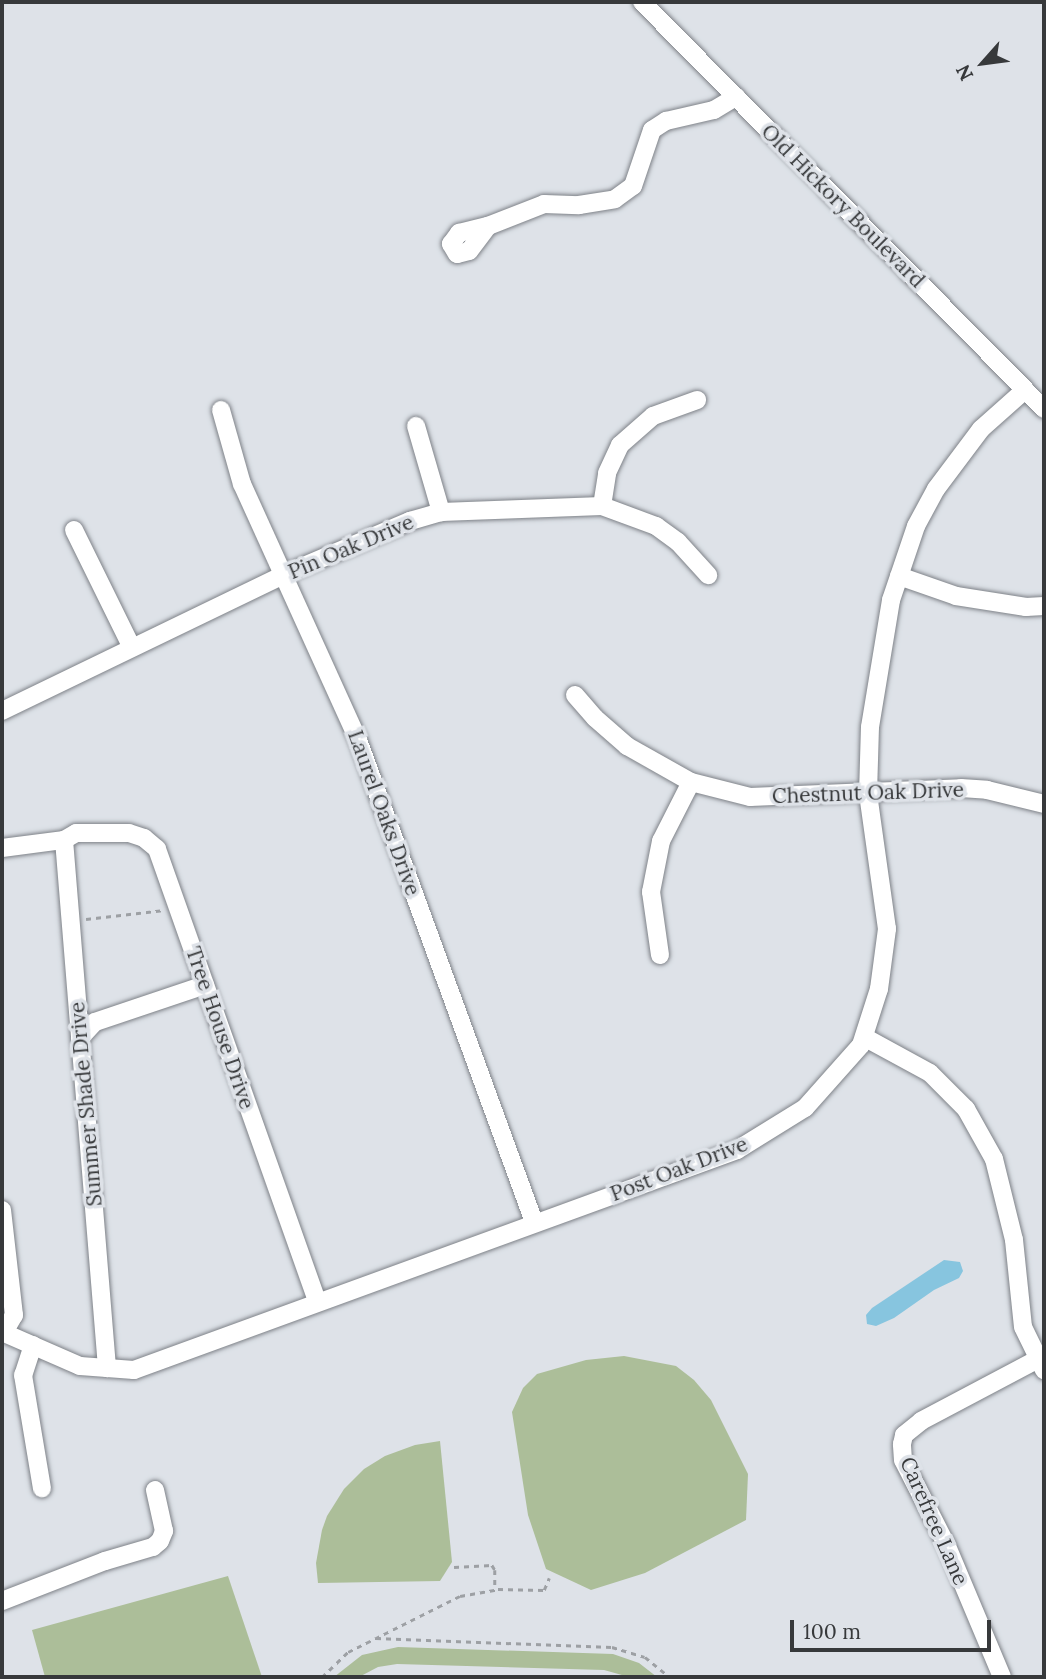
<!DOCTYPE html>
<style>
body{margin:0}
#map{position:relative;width:1046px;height:1679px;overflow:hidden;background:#dee2e8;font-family:Lora,serif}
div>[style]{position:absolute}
.green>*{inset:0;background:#acbe99}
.water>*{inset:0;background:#87c5df}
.path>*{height:2.5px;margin-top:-1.25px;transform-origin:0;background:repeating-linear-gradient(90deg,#9da0a4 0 5px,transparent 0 10px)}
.roads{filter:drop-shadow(0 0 2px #7e8288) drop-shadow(0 0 2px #7e8288)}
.minor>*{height:18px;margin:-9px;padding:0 9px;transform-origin:9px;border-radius:9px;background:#fff}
span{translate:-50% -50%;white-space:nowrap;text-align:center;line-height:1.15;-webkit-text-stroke:7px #dee2e8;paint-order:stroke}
.street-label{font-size:21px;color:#37393b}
.frame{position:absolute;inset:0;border:4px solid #37393b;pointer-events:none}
.north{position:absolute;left:948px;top:28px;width:70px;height:70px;-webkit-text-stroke:5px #dee2e8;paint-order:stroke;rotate:242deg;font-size:19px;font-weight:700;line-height:28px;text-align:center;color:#37393b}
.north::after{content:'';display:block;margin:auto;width:24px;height:32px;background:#37393b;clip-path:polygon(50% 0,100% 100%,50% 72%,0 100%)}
.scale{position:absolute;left:790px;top:1620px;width:201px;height:32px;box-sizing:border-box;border:4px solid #37393b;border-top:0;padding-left:9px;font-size:21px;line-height:24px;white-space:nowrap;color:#37393b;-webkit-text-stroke:5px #dee2e8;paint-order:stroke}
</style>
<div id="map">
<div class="green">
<i style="clip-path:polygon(624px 1356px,676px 1366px,694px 1380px,711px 1400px,748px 1474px,746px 1520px,645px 1573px,591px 1590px,546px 1569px,528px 1515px,512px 1412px,523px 1388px,537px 1374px,586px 1360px)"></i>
<i style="clip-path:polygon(440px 1441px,452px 1562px,440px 1581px,318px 1583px,316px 1563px,322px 1530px,327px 1516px,344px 1489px,364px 1469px,385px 1456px,415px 1445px)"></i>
<i style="clip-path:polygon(228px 1576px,262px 1677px,45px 1677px,32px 1630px)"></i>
<i style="clip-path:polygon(398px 1647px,613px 1654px,639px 1663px,657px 1677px,629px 1677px,604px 1670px,397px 1664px,378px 1667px,359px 1677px,334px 1677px,362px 1655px)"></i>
</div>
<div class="water">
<i style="clip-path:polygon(944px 1260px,960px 1262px,963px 1271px,959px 1278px,934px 1290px,894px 1318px,876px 1326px,867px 1324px,866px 1315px,872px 1308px)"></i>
</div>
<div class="path">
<i style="left:86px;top:919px;width:79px;rotate:-6.6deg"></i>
<i style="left:454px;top:1567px;width:38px;rotate:-3deg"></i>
<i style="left:492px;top:1565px;width:6px;rotate:59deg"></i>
<i style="left:495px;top:1570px;width:19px;rotate:90deg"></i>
<i style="left:376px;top:1638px;width:236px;rotate:2.2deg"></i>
<i style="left:612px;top:1647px;width:34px;rotate:17deg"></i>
<i style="left:645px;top:1657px;width:32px;rotate:39deg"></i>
<i style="left:322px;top:1677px;width:36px;rotate:-44deg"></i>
<i style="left:348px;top:1652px;width:125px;rotate:-26.6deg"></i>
<i style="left:460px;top:1596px;width:39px;rotate:-10deg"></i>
<i style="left:498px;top:1589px;width:46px;rotate:1.2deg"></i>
<i style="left:544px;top:1590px;width:13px;rotate:-67deg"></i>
</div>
<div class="roads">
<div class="minor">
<i style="left:642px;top:2px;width:572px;rotate:45.35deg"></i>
<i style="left:488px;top:226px;width:31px;rotate:127deg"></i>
<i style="left:469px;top:251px;width:12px;rotate:166deg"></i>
<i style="left:457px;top:254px;width:12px;rotate:-121deg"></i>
<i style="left:451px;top:244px;width:14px;rotate:-54deg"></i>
<i style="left:459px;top:233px;width:30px;rotate:-14deg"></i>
<i style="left:488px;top:226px;width:60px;rotate:-21.4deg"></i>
<i style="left:544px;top:204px;width:35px;rotate:2deg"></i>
<i style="left:579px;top:205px;width:36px;rotate:-9deg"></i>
<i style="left:615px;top:199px;width:22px;rotate:-36deg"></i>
<i style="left:633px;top:186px;width:59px;rotate:-71.3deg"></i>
<i style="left:652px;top:130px;width:17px;rotate:-33deg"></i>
<i style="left:666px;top:121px;width:49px;rotate:-12.9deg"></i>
<i style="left:714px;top:110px;width:26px;rotate:-31deg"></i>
<i style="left:221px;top:410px;width:77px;rotate:74.2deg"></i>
<i style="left:242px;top:484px;width:281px;rotate:65.6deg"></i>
<i style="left:358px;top:740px;width:513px;rotate:69.94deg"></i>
<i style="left:416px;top:426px;width:90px;rotate:73.8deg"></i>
<i style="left:602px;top:506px;width:33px;rotate:-81deg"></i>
<i style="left:607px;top:473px;width:31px;rotate:-65deg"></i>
<i style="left:620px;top:445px;width:44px;rotate:-41.3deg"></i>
<i style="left:653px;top:416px;width:47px;rotate:-20deg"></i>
<i style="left:74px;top:530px;width:131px;rotate:63.8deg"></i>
<i style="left:899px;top:576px;width:60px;rotate:19.3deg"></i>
<i style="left:956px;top:596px;width:71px;rotate:8.9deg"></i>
<i style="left:1026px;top:607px;width:18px;rotate:-3deg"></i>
<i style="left:575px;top:695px;width:30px;rotate:49deg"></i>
<i style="left:595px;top:718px;width:43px;rotate:41.2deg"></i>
<i style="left:627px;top:746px;width:73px;rotate:29.4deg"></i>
<i style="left:691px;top:782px;width:61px;rotate:14.3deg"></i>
<i style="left:750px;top:797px;width:211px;rotate:-2.4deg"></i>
<i style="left:961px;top:788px;width:26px;rotate:4deg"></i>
<i style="left:987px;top:790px;width:59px;rotate:13.8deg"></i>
<i style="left:2px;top:711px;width:314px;rotate:-25.8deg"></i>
<i style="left:285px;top:574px;width:136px;rotate:-23deg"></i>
<i style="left:410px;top:521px;width:32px;rotate:-16deg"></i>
<i style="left:441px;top:512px;width:161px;rotate:-2.1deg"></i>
<i style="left:602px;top:506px;width:58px;rotate:20.3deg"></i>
<i style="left:656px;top:526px;width:27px;rotate:36deg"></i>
<i style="left:678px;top:542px;width:45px;rotate:47.7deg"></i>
<i style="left:64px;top:840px;width:530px;rotate:85.34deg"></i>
<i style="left:2px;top:848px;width:63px;rotate:-7.4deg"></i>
<i style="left:64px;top:840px;width:14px;rotate:-30deg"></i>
<i style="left:76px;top:833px;width:53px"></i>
<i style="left:129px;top:833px;width:16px;rotate:18deg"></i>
<i style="left:144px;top:838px;width:17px;rotate:40deg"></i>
<i style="left:157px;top:849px;width:480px;rotate:70.5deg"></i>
<i style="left:660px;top:955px;width:64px;rotate:-98.1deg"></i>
<i style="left:651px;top:892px;width:52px;rotate:-78.9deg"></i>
<i style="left:661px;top:841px;width:66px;rotate:-63deg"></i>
<i style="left:864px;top:1037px;width:75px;rotate:28.6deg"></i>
<i style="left:930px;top:1073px;width:51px;rotate:45deg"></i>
<i style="left:966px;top:1109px;width:57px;rotate:60.8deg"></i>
<i style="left:994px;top:1159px;width:83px;rotate:76.1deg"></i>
<i style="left:1014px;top:1240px;width:87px;rotate:84.1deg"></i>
<i style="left:1023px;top:1327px;width:48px;rotate:64deg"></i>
<i style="left:80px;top:1038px;width:22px;rotate:-47deg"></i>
<i style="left:95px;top:1022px;width:116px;rotate:-18.6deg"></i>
<i style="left:2px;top:1210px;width:106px;rotate:83.5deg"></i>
<i style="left:14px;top:1315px;width:20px;rotate:120deg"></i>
<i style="left:2px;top:1332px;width:85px;rotate:23.6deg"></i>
<i style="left:80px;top:1366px;width:54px;rotate:4.2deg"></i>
<i style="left:134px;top:1370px;width:642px;rotate:-20.04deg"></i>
<i style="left:737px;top:1150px;width:80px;rotate:-31.7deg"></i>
<i style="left:805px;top:1108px;width:84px;rotate:-48.4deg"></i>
<i style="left:861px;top:1045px;width:59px;rotate:-72.2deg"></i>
<i style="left:879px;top:989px;width:61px;rotate:-82.4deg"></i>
<i style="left:887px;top:929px;width:136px;rotate:-98deg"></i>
<i style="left:868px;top:794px;width:67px;rotate:-88.3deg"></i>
<i style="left:870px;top:727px;width:129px;rotate:-80.6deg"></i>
<i style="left:891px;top:600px;width:78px;rotate:-71.3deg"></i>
<i style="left:916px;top:526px;width:42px;rotate:-61.6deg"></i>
<i style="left:936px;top:489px;width:75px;rotate:-53.1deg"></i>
<i style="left:981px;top:429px;width:59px;rotate:-41.6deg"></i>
<i style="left:33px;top:1345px;width:32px;rotate:108deg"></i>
<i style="left:23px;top:1375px;width:115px;rotate:80.5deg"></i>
<i style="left:2px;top:1601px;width:110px;rotate:-21.2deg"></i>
<i style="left:105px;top:1561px;width:50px;rotate:-16.3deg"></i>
<i style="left:153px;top:1547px;width:9px;rotate:-41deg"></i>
<i style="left:160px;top:1541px;width:11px;rotate:-68deg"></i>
<i style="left:164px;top:1531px;width:42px;rotate:-102.4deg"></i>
<i style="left:1002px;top:1677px;width:144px;rotate:-112.8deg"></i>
<i style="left:946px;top:1544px;width:94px;rotate:-117.1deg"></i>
<i style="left:903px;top:1460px;width:16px;rotate:-94deg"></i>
<i style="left:902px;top:1444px;width:9px;rotate:-77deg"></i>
<i style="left:904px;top:1435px;width:22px;rotate:-39deg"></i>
<i style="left:921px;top:1421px;width:139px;rotate:-27.9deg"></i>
</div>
</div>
<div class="street-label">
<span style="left:843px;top:206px;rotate:45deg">Old Hickory Boulevard</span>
<span style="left:351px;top:547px;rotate:-23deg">Pin Oak Drive</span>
<span style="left:868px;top:793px;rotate:-2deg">Chestnut Oak Drive</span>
<span style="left:384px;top:813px;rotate:70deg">Laurel Oaks Drive</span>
<span style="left:220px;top:1028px;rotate:71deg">Tree House Drive</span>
<span style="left:86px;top:1104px;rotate:-95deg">Summer Shade Drive</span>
<span style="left:679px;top:1169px;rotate:-21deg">Post Oak Drive</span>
<span style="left:934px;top:1521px;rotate:66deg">Carefree Lane</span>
</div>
<div class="frame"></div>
<div class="north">N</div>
<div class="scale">100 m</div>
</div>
